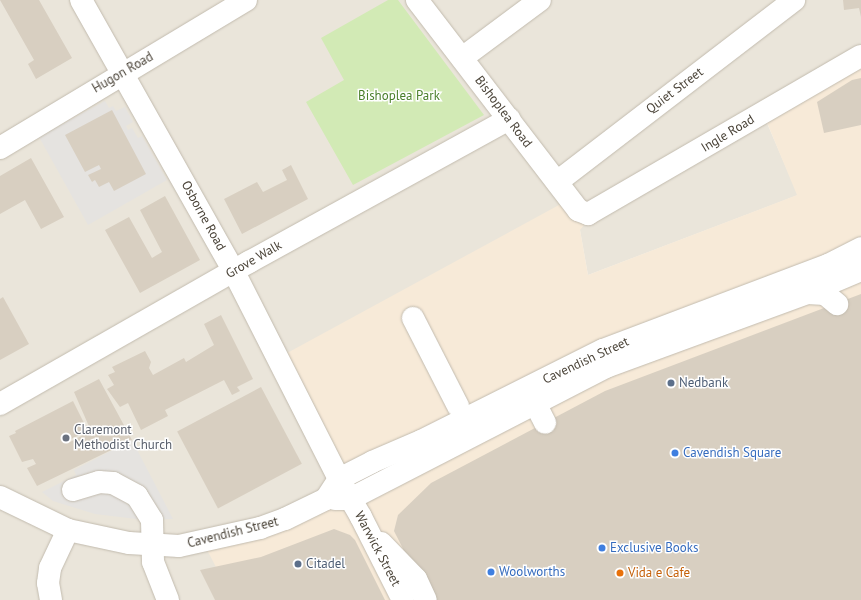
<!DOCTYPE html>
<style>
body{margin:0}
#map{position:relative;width:861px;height:600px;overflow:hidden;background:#f6f3ec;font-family:"PT Sans",sans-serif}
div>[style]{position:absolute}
.residential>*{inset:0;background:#eae5da}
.commercial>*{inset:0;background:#f7ead8}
.green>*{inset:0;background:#d2eab5}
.parking>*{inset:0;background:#e5e3e0}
.building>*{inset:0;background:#d8cfc1;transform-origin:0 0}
.roads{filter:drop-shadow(0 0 1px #c2bbae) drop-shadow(0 0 1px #c2bbae)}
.minor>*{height:22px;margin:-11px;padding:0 11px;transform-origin:11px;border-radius:11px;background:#fff}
.dots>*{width:11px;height:11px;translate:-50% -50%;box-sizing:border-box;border:2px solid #fff;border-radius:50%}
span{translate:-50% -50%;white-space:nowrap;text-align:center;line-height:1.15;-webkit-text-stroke:3px #fff;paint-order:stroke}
.street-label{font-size:13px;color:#4b4439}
.park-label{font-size:13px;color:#4a7f2a}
.service-label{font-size:13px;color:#4e5e75}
.left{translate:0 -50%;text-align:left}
.worship-label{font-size:13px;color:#5b616d}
.shop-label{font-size:13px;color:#366cbe}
.food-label{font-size:13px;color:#c56008}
</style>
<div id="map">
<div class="residential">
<i style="clip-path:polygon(0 0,861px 0,861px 56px,763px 114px,798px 195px,588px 275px,580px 230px,339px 479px,233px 600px,0 600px)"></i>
</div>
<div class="commercial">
<i style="clip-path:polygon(861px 56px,861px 600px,233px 600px,203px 542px,260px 528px,339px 479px,278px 358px,570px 199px,594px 213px,580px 230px,588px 275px,797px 195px,763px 113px)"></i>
</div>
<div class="green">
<i style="clip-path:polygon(388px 0,398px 0,484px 115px,353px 185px,306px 102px,344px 80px,321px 38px)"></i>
</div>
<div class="parking">
<i style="clip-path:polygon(105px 101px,109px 108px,113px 106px,116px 111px,125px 107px,133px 122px,126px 126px,128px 130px,132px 128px,138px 138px,142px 136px,167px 180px,88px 225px,39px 137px)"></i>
<i style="clip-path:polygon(132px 440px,173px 519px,145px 520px,95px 514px,53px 501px,42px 492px,76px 475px,74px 470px)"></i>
</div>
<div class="building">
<i style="clip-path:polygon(0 0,39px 0,72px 58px,36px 79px,28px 64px,34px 60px)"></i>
<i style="clip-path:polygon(843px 0,861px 0,861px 17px,859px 8px,844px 10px)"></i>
<i style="clip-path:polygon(861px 78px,861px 125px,824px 133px,817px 102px,852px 80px)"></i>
<i style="clip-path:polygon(112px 110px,146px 174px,114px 191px,109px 182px,99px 187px,95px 180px,92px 182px,88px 175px,101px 169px,99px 165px,85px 172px,65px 135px)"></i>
<i style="clip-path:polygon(31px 158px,64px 217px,41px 229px,25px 200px,0 214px,0 176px)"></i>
<i style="clip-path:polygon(291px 165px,308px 199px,242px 234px,224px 199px,257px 182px,263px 192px,287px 180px,282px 170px)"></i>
<i style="clip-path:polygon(165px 196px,200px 260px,140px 293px,105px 230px,129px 217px,152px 258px,162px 252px,140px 210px)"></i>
<i style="clip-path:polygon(861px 294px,861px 600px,429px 600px,394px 531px,398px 515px,431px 483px,605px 391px)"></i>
<i style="clip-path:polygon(3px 297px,29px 344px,0 360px,0 299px)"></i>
<i style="clip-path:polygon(221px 315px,253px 379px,237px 387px,240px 391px,232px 395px,224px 380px,165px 410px,168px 416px,141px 430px,128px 403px,120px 407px,107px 389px,114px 385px,108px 375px,115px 372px,112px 367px,145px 351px,151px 362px,149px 368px,153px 375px,184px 358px,186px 362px,214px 345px,204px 324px)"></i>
<i style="clip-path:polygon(99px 379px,132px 440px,37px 486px,27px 468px,36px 464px,33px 459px,22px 462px,9px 436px,16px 433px,15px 431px,73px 401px,88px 431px,69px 440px,70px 442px,91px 431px,74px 392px)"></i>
<i style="left:261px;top:387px;width:87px;height:95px;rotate:62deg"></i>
<i style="clip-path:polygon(334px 529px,350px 535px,355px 540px,385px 600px,215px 600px,200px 570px,261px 557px)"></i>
</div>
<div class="roads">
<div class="minor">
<i style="left:81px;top:0;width:312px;rotate:60.6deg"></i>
<i style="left:234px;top:272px;width:232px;rotate:63.1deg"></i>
<i style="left:339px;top:479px;width:44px;rotate:59.9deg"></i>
<i style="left:361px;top:517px;width:93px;rotate:63.2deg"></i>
<i style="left:417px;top:0;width:265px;rotate:52.5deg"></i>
<i style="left:578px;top:210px;width:11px;rotate:22deg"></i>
<i style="left:588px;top:214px;width:315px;rotate:-30.1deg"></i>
<i style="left:462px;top:58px;width:97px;rotate:-36.6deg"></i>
<i style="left:0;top:148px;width:287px;rotate:-31deg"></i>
<i style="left:557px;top:182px;width:299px;rotate:-37.5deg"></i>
<i style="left:807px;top:293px;width:18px;rotate:3deg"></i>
<i style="left:825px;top:294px;width:16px;rotate:40deg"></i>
<i style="left:413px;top:318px;width:99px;rotate:62.9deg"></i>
<i style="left:535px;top:403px;width:22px;rotate:63deg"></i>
<i style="left:0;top:404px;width:287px;rotate:-29.7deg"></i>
<i style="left:249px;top:262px;width:297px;rotate:-28.8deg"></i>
<i style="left:73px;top:490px;width:27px;rotate:-17deg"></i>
<i style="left:99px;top:482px;width:14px;rotate:4deg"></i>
<i style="left:113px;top:483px;width:27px;rotate:28deg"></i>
<i style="left:137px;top:496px;width:28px;rotate:58deg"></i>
<i style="left:152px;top:520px;width:42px;rotate:88.6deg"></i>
<i style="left:153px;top:562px;width:41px;rotate:68.5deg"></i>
<i style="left:0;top:497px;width:76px;rotate:25.9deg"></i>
<i style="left:68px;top:530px;width:62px;rotate:12deg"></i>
<i style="left:129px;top:543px;width:50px;rotate:3.4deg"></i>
<i style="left:179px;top:546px;width:83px;rotate:-12.5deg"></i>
<i style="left:260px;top:528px;width:27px;rotate:-20deg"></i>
<i style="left:285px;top:519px;width:46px;rotate:-26deg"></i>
<i style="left:326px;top:499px;width:24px;rotate:-57deg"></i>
<i style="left:339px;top:479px;width:37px;rotate:-27deg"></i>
<i style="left:372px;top:462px;width:53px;rotate:-23.2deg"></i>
<i style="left:421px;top:441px;width:203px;rotate:-26.6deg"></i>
<i style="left:603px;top:350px;width:241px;rotate:-20.7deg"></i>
<i style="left:828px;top:265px;width:37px;rotate:-27deg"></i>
<i style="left:335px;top:499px;width:15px"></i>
<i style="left:350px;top:499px;width:288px;rotate:-27.3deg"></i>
<i style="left:606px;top:367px;width:214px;rotate:-20.2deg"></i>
<i style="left:807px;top:293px;width:59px;rotate:-23.1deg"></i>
<i style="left:381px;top:543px;width:50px;rotate:45.8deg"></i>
<i style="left:416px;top:579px;width:23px;rotate:65deg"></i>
<i style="left:51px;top:600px;width:17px;rotate:-100deg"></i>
<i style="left:48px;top:583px;width:15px;rotate:-82deg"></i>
<i style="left:50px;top:568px;width:42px;rotate:-64.7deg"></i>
</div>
</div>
<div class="dots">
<i style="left:671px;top:383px;background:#5c6f8a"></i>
<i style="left:66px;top:438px;background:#6b7280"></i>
<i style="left:675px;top:453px;background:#3f7fe0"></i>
<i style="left:602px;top:548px;background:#3f7fe0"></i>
<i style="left:298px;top:564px;background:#5c6f8a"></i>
<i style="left:491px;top:572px;background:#3f7fe0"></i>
<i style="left:620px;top:573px;background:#e8710a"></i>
</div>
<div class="street-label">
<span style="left:123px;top:73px;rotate:-30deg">Hugon Road</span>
<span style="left:675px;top:91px;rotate:-37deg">Quiet Street</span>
<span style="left:503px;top:112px;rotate:53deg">Bishoplea Road</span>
<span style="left:728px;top:134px;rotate:-31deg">Ingle Road</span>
<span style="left:203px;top:216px;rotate:61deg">Osborne Road</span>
<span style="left:254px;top:260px;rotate:-30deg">Grove Walk</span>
<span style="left:586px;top:361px;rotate:-25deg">Cavendish Street</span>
<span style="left:233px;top:533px;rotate:-14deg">Cavendish Street</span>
<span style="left:377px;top:549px;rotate:62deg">Warwick Street</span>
</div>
<div class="park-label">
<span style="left:399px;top:96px">Bishoplea Park</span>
</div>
<div class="service-label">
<span class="left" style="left:679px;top:383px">Nedbank</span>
<span class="left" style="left:306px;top:564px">Citadel</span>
</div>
<div class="worship-label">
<span class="left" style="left:74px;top:438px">Claremont<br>Methodist Church</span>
</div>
<div class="shop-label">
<span class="left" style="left:683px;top:453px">Cavendish Square</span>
<span class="left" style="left:610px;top:548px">Exclusive Books</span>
<span class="left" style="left:499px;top:572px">Woolworths</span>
</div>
<div class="food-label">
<span class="left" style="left:628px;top:573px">Vida e Cafe</span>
</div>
</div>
